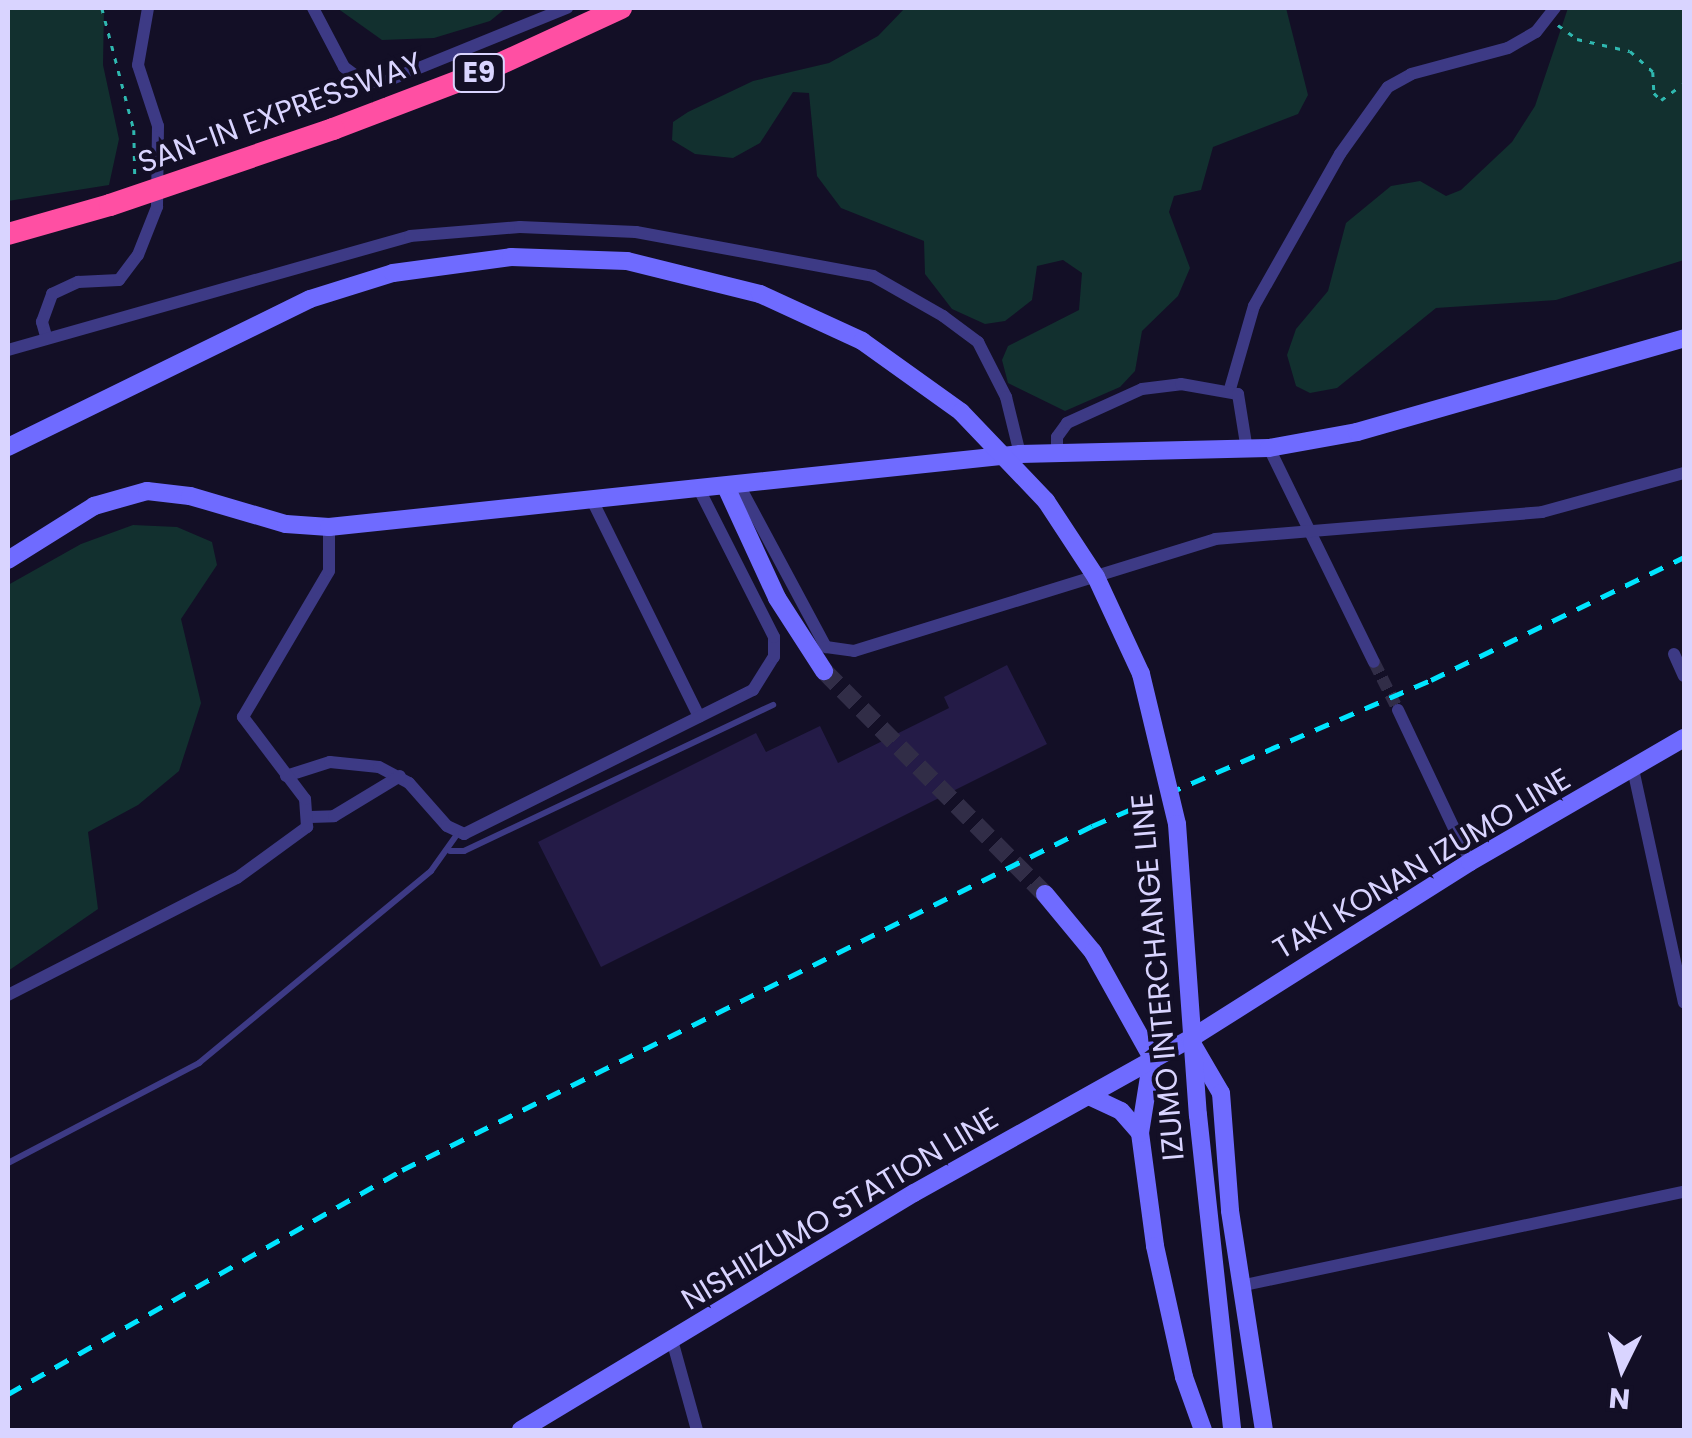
<!DOCTYPE html>
<style>
body{margin:0}
#map{position:relative;width:1692px;height:1438px;overflow:hidden;background:#130f26;font-family:Poppins,sans-serif}
div>[style]{position:absolute}
.green>*{inset:0;background:#12302f}
.building>*{inset:0;background:#241b47}
.street-tunnel>*{height:12px;margin-top:-6px;transform-origin:0;background:repeating-linear-gradient(90deg,#312d47 0 12px,transparent 0 18px)}
.secondary-tunnel>*{height:18px;margin-top:-9px;transform-origin:0;background:repeating-linear-gradient(90deg,#312d47 0 18px,transparent 0 27px)}
.path>*{height:2.5px;margin-top:-1.25px;transform-origin:0;background:repeating-linear-gradient(90deg,#2fb8b0 0 5px,transparent 0 13px)}
.lane>*{height:6px;margin:-3px;padding:0 3px;transform-origin:3px;border-radius:3px;background:#3d3a85}
.street>*{height:12px;margin:-6px;padding:0 6px;transform-origin:6px;border-radius:6px;background:#3d3a85}
.secondary>*{height:18px;margin:-9px;padding:0 9px;transform-origin:9px;border-radius:9px;background:#6f6bff}
.highway>*{height:22px;margin:-11px;padding:0 11px;transform-origin:11px;border-radius:11px;background:#ff4fa3}
.rail>*{height:5px;margin-top:-2.5px;transform-origin:0;background:repeating-linear-gradient(90deg,#00e5ff 0 15px,transparent 0 27px)}
.secondary-bridge>*{height:18px;margin:-9px;padding:0 9px;transform-origin:9px;border-radius:9px;background:#6f6bff}
.highway-bridge>*{height:22px;margin:-11px;padding:0 11px;transform-origin:11px;border-radius:11px;background:#ff4fa3}
span{translate:-50% -50%;white-space:nowrap;text-align:center;line-height:1.15;-webkit-text-stroke:8px #130f26;paint-order:stroke}
.shield-label span{padding:2px 8px;background:#130f26;border:2px solid;border-radius:8px;-webkit-text-stroke-width:0}
.shield-label{font-size:28px;color:#d9d4ff;font-weight:700}
.street-label{font-size:30px;color:#d9d4ff}
.frame{position:absolute;inset:0;border:10px solid #d9d4ff;pointer-events:none}
.north{position:absolute;left:1572px;top:1318px;width:100px;height:100px;-webkit-text-stroke:8px #130f26;paint-order:stroke;rotate:185deg;font-size:28px;font-weight:700;line-height:40px;text-align:center;color:#d9d4ff}
.north::after{content:'';display:block;margin:auto;width:35px;height:45px;background:#d9d4ff;clip-path:polygon(50% 0,100% 100%,50% 72%,0 100%)}
</style>
<div id="map">
<div class="green">
<i style="clip-path:polygon(8px 8px,104px 8px,103px 65px,119px 139px,109px 185px,8px 201px)"></i>
<i style="clip-path:polygon(337px 8px,506px 8px,490px 21px,434px 38px,382px 40px)"></i>
<i style="clip-path:polygon(905px 8px,1286px 8px,1308px 95px,1298px 114px,1213px 147px,1201px 190px,1174px 196px,1169px 212px,1190px 268px,1178px 296px,1142px 331px,1135px 371px,1120px 387px,1065px 411px,1008px 383px,1002px 360px,1008px 346px,1079px 310px,1082px 273px,1063px 260px,1037px 266px,1032px 300px,1005px 321px,985px 324px,952px 309px,925px 274px,924px 241px,841px 208px,817px 176px,809px 93px,793px 92px,760px 143px,733px 158px,695px 154px,672px 140px,673px 122px,688px 112px,753px 81px,829px 63px,878px 36px)"></i>
<i style="clip-path:polygon(1568px 8px,1684px 8px,1684px 260px,1556px 300px,1436px 308px,1337px 388px,1310px 393px,1296px 386px,1287px 355px,1296px 329px,1328px 291px,1346px 223px,1391px 186px,1420px 181px,1446px 196px,1461px 190px,1512px 142px,1535px 106px)"></i>
<i style="clip-path:polygon(133px 525px,177px 527px,212px 542px,217px 565px,181px 619px,201px 703px,179px 771px,138px 805px,88px 832px,98px 909px,8px 971px,8px 585px,81px 544px)"></i>
</div>
<div class="building">
<i style="clip-path:polygon(1007px 665px,1047px 744px,601px 967px,538px 842px,756px 733px,766px 752px,820px 726px,838px 763px,949px 708px,944px 697px)"></i>
</div>
<div class="street-tunnel">
<i style="left:1374px;top:662px;width:54px;rotate:63.4deg"></i>
</div>
<div class="secondary-tunnel">
<i style="left:824px;top:671px;width:314px;rotate:45.3deg"></i>
</div>
<div class="path">
<i style="left:102px;top:8px;width:126px;rotate:75.3deg"></i>
<i style="left:134px;top:130px;width:47px;rotate:88.8deg"></i>
<i style="left:1558px;top:25px;width:24px;rotate:36deg"></i>
<i style="left:1577px;top:39px;width:54px;rotate:12.8deg"></i>
<i style="left:1630px;top:51px;width:31px;rotate:42deg"></i>
<i style="left:1653px;top:72px;width:21px;rotate:87deg"></i>
<i style="left:1654px;top:93px;width:10px;rotate:45deg"></i>
<i style="left:1661px;top:100px;width:29px;rotate:-36deg"></i>
</div>
<div class="lane">
<i style="left:450px;top:851px;width:14px"></i>
<i style="left:464px;top:851px;width:342px;rotate:-25.3deg"></i>
<i style="left:8px;top:1163px;width:216px;rotate:-27.6deg"></i>
<i style="left:199px;top:1063px;width:301px;rotate:-39.6deg"></i>
<i style="left:431px;top:871px;width:47px;rotate:-54.6deg"></i>
</div>
<div class="street">
<i style="left:313px;top:8px;width:67px;rotate:62.3deg"></i>
<i style="left:344px;top:67px;width:21px;rotate:37deg"></i>
<i style="left:361px;top:80px;width:21px;rotate:8deg"></i>
<i style="left:382px;top:83px;width:200px;rotate:-22.1deg"></i>
<i style="left:46px;top:336px;width:15px;rotate:-106deg"></i>
<i style="left:42px;top:322px;width:30px;rotate:-70deg"></i>
<i style="left:52px;top:294px;width:29px;rotate:-25deg"></i>
<i style="left:78px;top:282px;width:41px;rotate:-2.8deg"></i>
<i style="left:119px;top:280px;width:31px;rotate:-53deg"></i>
<i style="left:138px;top:255px;width:52px;rotate:-68.4deg"></i>
<i style="left:157px;top:207px;width:81px;rotate:-89.3deg"></i>
<i style="left:158px;top:126px;width:64px;rotate:-108.2deg"></i>
<i style="left:138px;top:65px;width:58px;rotate:-80deg"></i>
<i style="left:8px;top:350px;width:418px;rotate:-15.8deg"></i>
<i style="left:410px;top:236px;width:110px;rotate:-4.7deg"></i>
<i style="left:520px;top:227px;width:116px;rotate:2.5deg"></i>
<i style="left:636px;top:232px;width:241px;rotate:10.5deg"></i>
<i style="left:873px;top:276px;width:81px;rotate:29.7deg"></i>
<i style="left:943px;top:316px;width:44px;rotate:36.6deg"></i>
<i style="left:978px;top:342px;width:62px;rotate:63deg"></i>
<i style="left:1006px;top:397px;width:59px;rotate:76.2deg"></i>
<i style="left:1230px;top:389px;width:86px;rotate:-73.9deg"></i>
<i style="left:1254px;top:306px;width:175px;rotate:-60.5deg"></i>
<i style="left:1340px;top:154px;width:82px;rotate:-54.4deg"></i>
<i style="left:1388px;top:87px;width:26px;rotate:-29deg"></i>
<i style="left:1411px;top:74px;width:100px;rotate:-15deg"></i>
<i style="left:1508px;top:48px;width:32px;rotate:-30deg"></i>
<i style="left:1536px;top:32px;width:31px;rotate:-52deg"></i>
<i style="left:1269px;top:448px;width:238px;rotate:63.9deg"></i>
<i style="left:1057px;top:452px;width:15px;rotate:-90deg"></i>
<i style="left:1057px;top:437px;width:17px;rotate:-54deg"></i>
<i style="left:1067px;top:423px;width:82px;rotate:-24.4deg"></i>
<i style="left:1142px;top:389px;width:39px;rotate:-7deg"></i>
<i style="left:1181px;top:384px;width:58px;rotate:10deg"></i>
<i style="left:1238px;top:394px;width:57px;rotate:80.9deg"></i>
<i style="left:739px;top:485px;width:184px;rotate:61.8deg"></i>
<i style="left:826px;top:647px;width:28px;rotate:8deg"></i>
<i style="left:854px;top:651px;width:378px;rotate:-17.2deg"></i>
<i style="left:1215px;top:539px;width:328px;rotate:-4.7deg"></i>
<i style="left:1542px;top:512px;width:147px;rotate:-15.4deg"></i>
<i style="left:591px;top:498px;width:244px;rotate:63.7deg"></i>
<i style="left:1674px;top:654px;width:24px;rotate:66deg"></i>
<i style="left:1398px;top:710px;width:168px;rotate:64.7deg"></i>
<i style="left:1633px;top:769px;width:239px;rotate:77.7deg"></i>
<i style="left:286px;top:776px;width:46px;rotate:-17.7deg"></i>
<i style="left:330px;top:762px;width:49px;rotate:5.8deg"></i>
<i style="left:379px;top:767px;width:34px;rotate:28deg"></i>
<i style="left:409px;top:783px;width:57px;rotate:48.5deg"></i>
<i style="left:447px;top:826px;width:19px;rotate:25deg"></i>
<i style="left:464px;top:834px;width:323px;rotate:-26.5deg"></i>
<i style="left:753px;top:690px;width:39px;rotate:-58deg"></i>
<i style="left:774px;top:657px;width:20px;rotate:-90deg"></i>
<i style="left:774px;top:637px;width:166px;rotate:-116.9deg"></i>
<i style="left:310px;top:817px;width:24px;rotate:-2deg"></i>
<i style="left:334px;top:816px;width:77px;rotate:-31.2deg"></i>
<i style="left:8px;top:995px;width:257px;rotate:-27.1deg"></i>
<i style="left:237px;top:878px;width:87px;rotate:-36.1deg"></i>
<i style="left:307px;top:827px;width:28px;rotate:-94deg"></i>
<i style="left:305px;top:799px;width:103px;rotate:-127.1deg"></i>
<i style="left:243px;top:717px;width:169px;rotate:-59.5deg"></i>
<i style="left:329px;top:571px;width:44px;rotate:-90deg"></i>
<i style="left:1240px;top:1286px;width:454px;rotate:-12deg"></i>
<i style="left:672px;top:1340px;width:93px;rotate:74.5deg"></i>
</div>
<div class="secondary">
<i style="left:8px;top:447px;width:336px;rotate:-26.1deg"></i>
<i style="left:310px;top:299px;width:87px;rotate:-17.4deg"></i>
<i style="left:393px;top:273px;width:119px;rotate:-7.7deg"></i>
<i style="left:511px;top:257px;width:116px;rotate:2deg"></i>
<i style="left:627px;top:261px;width:137px;rotate:13.9deg"></i>
<i style="left:760px;top:294px;width:112px;rotate:24.7deg"></i>
<i style="left:862px;top:341px;width:122px;rotate:35.6deg"></i>
<i style="left:726px;top:487px;width:122px;rotate:65.3deg"></i>
<i style="left:777px;top:598px;width:87px;rotate:57.2deg"></i>
<i style="left:8px;top:560px;width:102px;rotate:-32.1deg"></i>
<i style="left:94px;top:506px;width:55px;rotate:-15.8deg"></i>
<i style="left:147px;top:491px;width:43px;rotate:6.6deg"></i>
<i style="left:190px;top:496px;width:100px;rotate:16.3deg"></i>
<i style="left:286px;top:524px;width:43px;rotate:4deg"></i>
<i style="left:329px;top:527px;width:695px;rotate:-6.03deg"></i>
<i style="left:1020px;top:454px;width:249px;rotate:-1.4deg"></i>
<i style="left:1269px;top:448px;width:89px;rotate:-10.3deg"></i>
<i style="left:1357px;top:432px;width:340px;rotate:-16deg"></i>
<i style="left:1045px;top:894px;width:75px;rotate:50.4deg"></i>
<i style="left:1093px;top:952px;width:121px;rotate:60.9deg"></i>
<i style="left:1152px;top:1058px;width:76px;rotate:99.1deg"></i>
<i style="left:1140px;top:1133px;width:114px;rotate:82.4deg"></i>
<i style="left:1155px;top:1246px;width:134px;rotate:77.5deg"></i>
<i style="left:1184px;top:1377px;width:56px;rotate:70.3deg"></i>
<i style="left:1190px;top:1040px;width:61px;rotate:59.7deg"></i>
<i style="left:1221px;top:1093px;width:118px;rotate:85.6deg"></i>
<i style="left:1230px;top:1211px;width:222px;rotate:81.2deg"></i>
<i style="left:1089px;top:1096px;width:35px;rotate:25deg"></i>
<i style="left:1121px;top:1111px;width:29px;rotate:49deg"></i>
<i style="left:1198px;top:1115px;width:317px;rotate:83.8deg"></i>
<i style="left:521px;top:1430px;width:459px;rotate:-31.1deg"></i>
<i style="left:914px;top:1193px;width:316px;rotate:-29.2deg"></i>
<i style="left:1190px;top:1039px;width:331px;rotate:-32.3deg"></i>
<i style="left:1470px;top:862px;width:247px;rotate:-30.1deg"></i>
</div>
<div class="highway">
<i style="left:333px;top:129px;width:160px;rotate:-20.9deg"></i>
<i style="left:482px;top:72px;width:153px;rotate:-24.7deg"></i>
<i style="left:8px;top:234px;width:106px;rotate:-15.9deg"></i>
</div>
<div class="rail">
<i style="left:8px;top:1394px;width:453px;rotate:-29.6deg"></i>
<i style="left:402px;top:1170px;width:771px;rotate:-26.5deg"></i>
<i style="left:1092px;top:826px;width:369px;rotate:-23.3deg"></i>
<i style="left:1431px;top:680px;width:281px;rotate:-25.9deg"></i>
</div>
<div class="secondary-bridge">
<i style="left:961px;top:412px;width:123px;rotate:46.3deg"></i>
<i style="left:1046px;top:501px;width:91px;rotate:56.7deg"></i>
<i style="left:1096px;top:577px;width:107px;rotate:65.1deg"></i>
<i style="left:1141px;top:674px;width:154px;rotate:76.5deg"></i>
<i style="left:1177px;top:824px;width:292px;rotate:85.9deg"></i>
</div>
<div class="highway-bridge">
<i style="left:110px;top:205px;width:236px;rotate:-18.8deg"></i>
</div>
<div class="shield-label">
<span style="left:479px;top:73px">E9</span>
</div>
<div class="street-label">
<span style="left:280px;top:113px;rotate:-20deg">SAN-IN EXPRESSWAY</span>
<span style="left:1422px;top:864px;rotate:-31deg">TAKI KONAN IZUMO LINE</span>
<span style="left:1158px;top:977px;rotate:-95deg">IZUMO INTERCHANGE LINE</span>
<span style="left:840px;top:1209px;rotate:-31deg">NISHIIZUMO STATION LINE</span>
</div>
<div class="frame"></div>
<div class="north">N</div>
</div>
